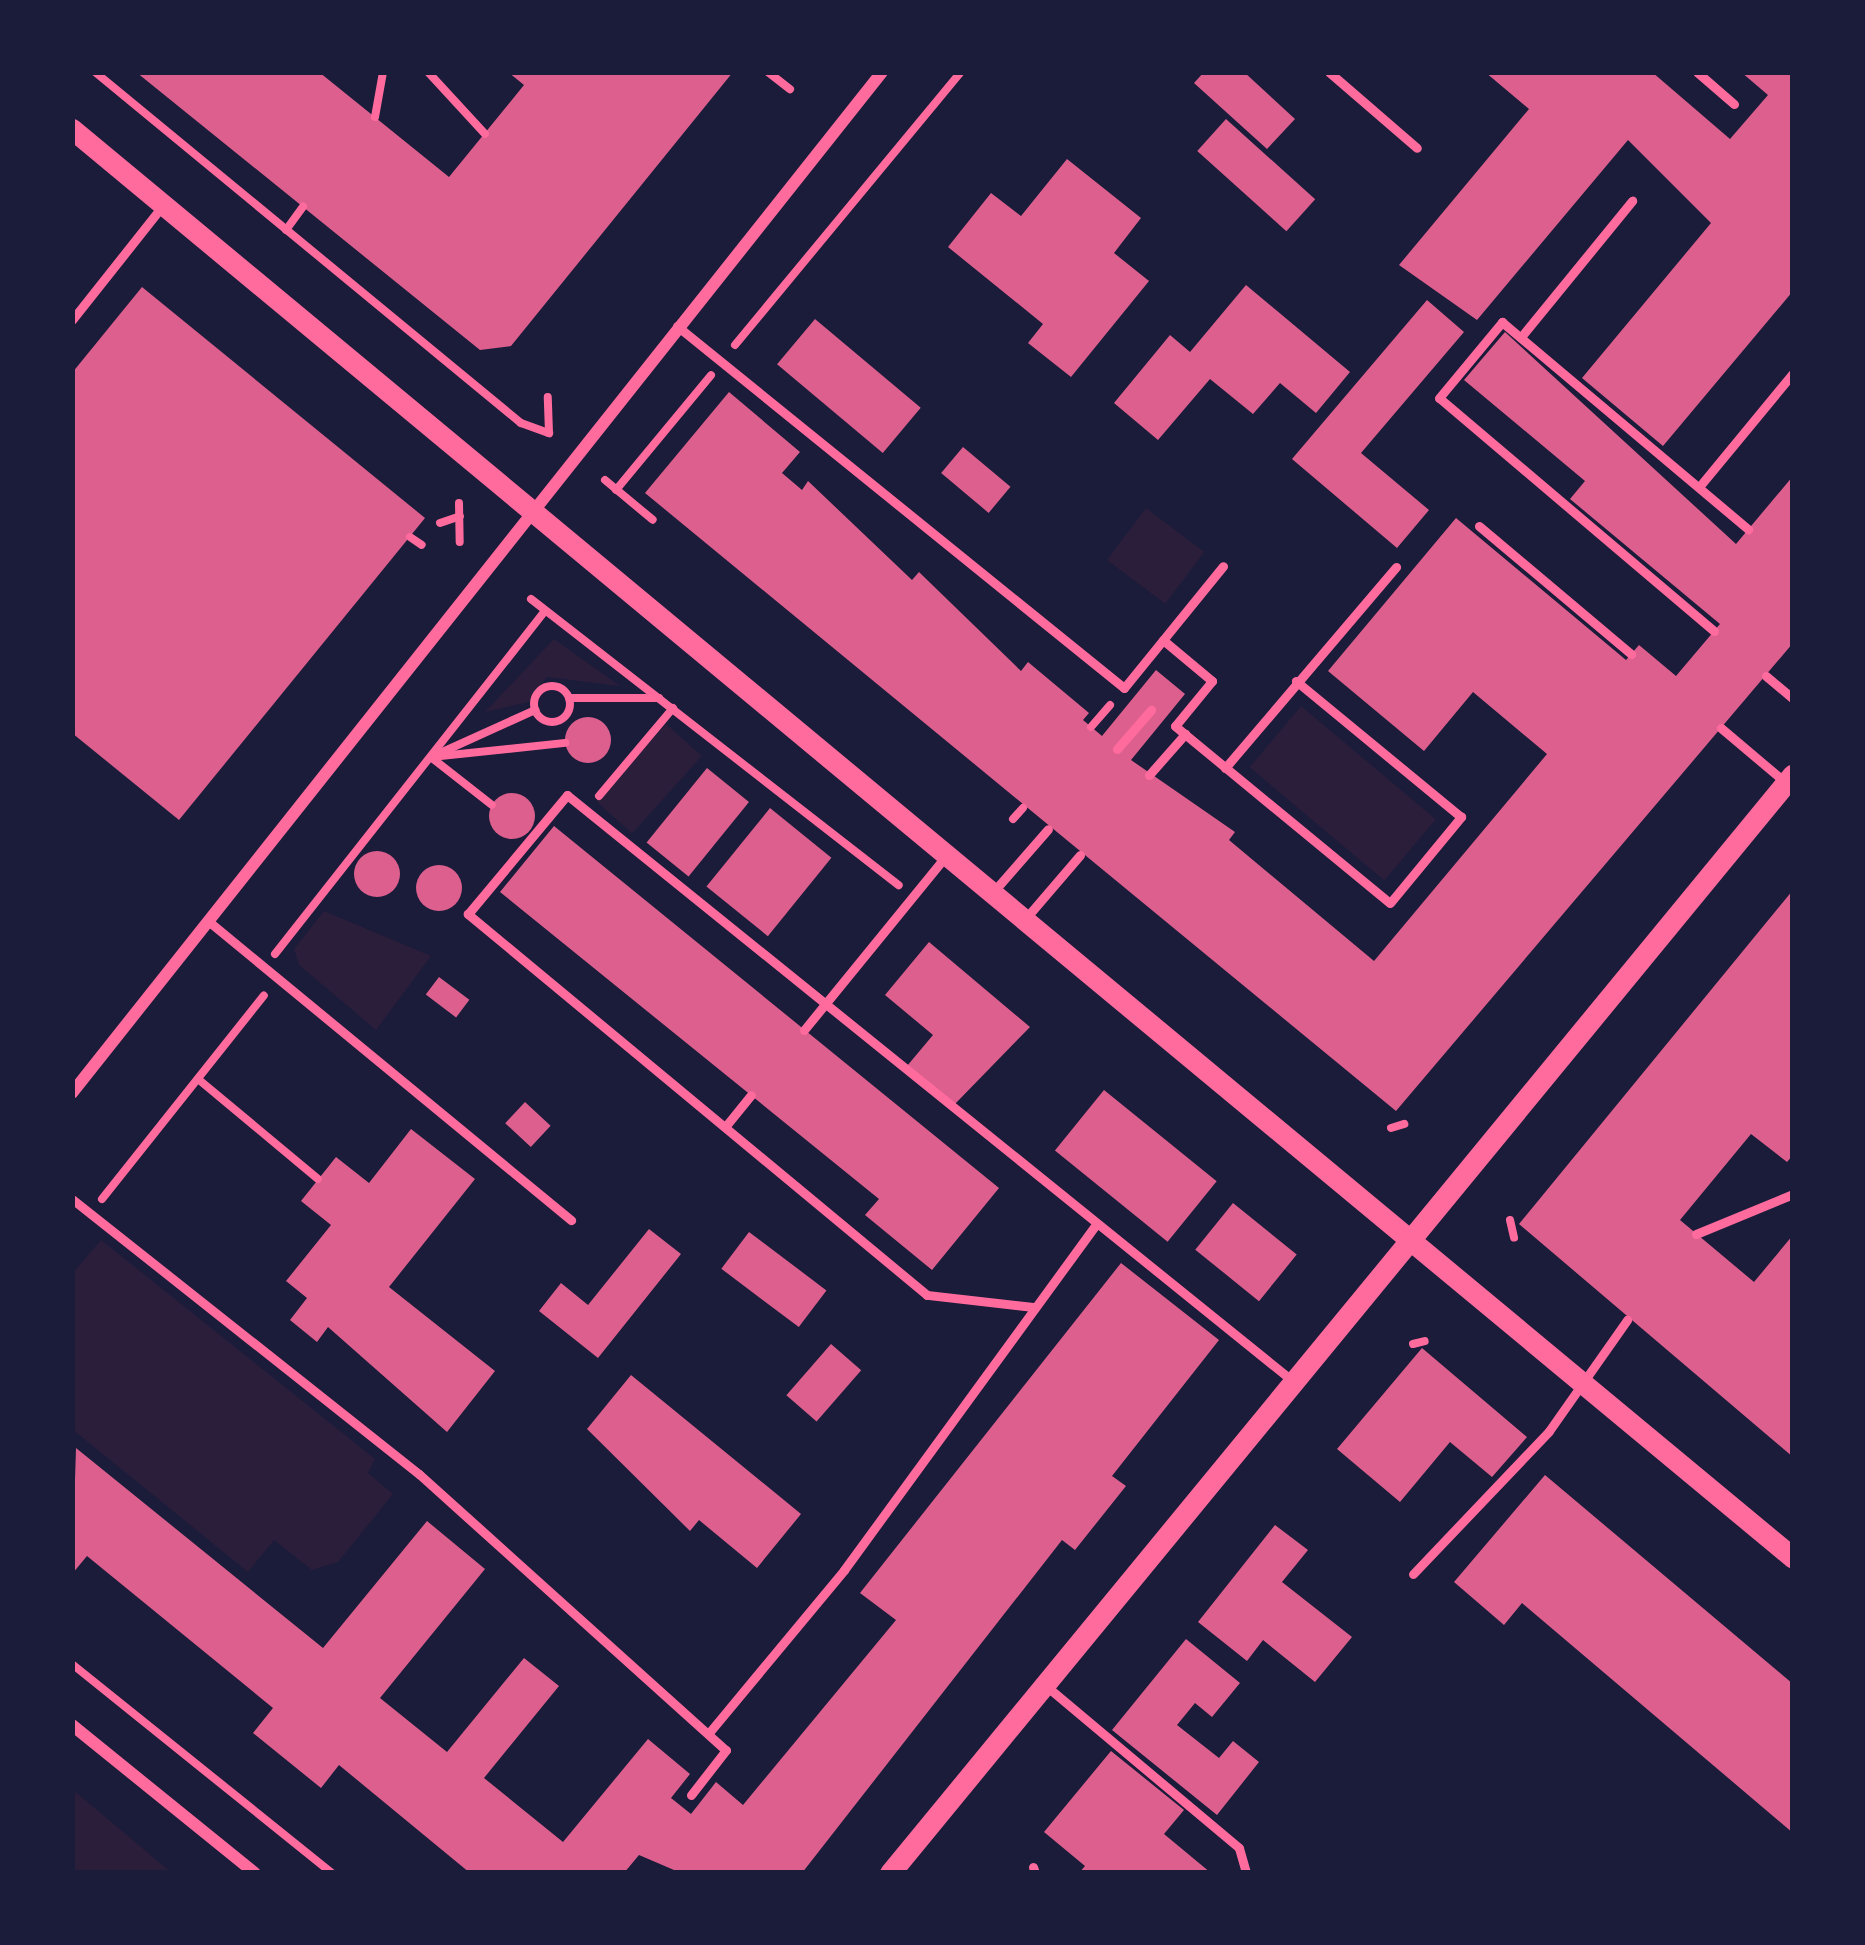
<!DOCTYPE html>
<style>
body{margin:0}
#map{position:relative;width:1865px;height:1945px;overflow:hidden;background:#1b1b3a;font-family:"IBM Plex Sans",sans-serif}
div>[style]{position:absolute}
.green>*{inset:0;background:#2a1e3b;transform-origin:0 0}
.building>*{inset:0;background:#dd5f8e;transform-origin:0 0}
.round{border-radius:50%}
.path>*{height:8px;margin:-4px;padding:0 4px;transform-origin:4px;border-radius:4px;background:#ff6b9d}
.path>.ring{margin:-4px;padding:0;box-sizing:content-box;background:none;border:8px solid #ff6b9d;border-radius:50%}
.service>*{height:9px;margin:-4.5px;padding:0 4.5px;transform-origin:4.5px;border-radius:4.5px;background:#ff6b9d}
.minor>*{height:12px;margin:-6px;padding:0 6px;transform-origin:6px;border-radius:6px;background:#ff6b9d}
.tertiary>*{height:21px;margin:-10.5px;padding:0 10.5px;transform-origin:10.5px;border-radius:10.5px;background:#ff6b9d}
span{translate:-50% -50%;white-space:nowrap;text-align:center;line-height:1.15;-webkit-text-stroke:12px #1b1b3a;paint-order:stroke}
.frame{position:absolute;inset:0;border:75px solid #1b1b3a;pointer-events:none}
</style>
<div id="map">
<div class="green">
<i style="left:1146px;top:508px;width:73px;height:65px;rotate:37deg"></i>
<i style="clip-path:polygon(554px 639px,620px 686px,547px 677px,529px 702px,485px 712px)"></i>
<i style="left:1301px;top:706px;width:176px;height:80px;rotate:40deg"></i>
<i style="left:666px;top:724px;width:48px;height:104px;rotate:42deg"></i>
<i style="clip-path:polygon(324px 911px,431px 956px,376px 1030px,299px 965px,294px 949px)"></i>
<i style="clip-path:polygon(101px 1240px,375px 1459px,368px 1473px,393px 1494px,338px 1562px,312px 1570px,274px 1540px,248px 1572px,72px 1429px,72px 1274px)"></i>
<i style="clip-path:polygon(72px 1789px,172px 1873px,72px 1873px)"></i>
</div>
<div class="building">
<i style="clip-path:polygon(136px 72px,319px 72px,449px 177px,524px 85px,508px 72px,733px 72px,511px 346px,480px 350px)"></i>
<i style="clip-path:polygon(1204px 72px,1244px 72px,1295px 119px,1267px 149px,1194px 83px)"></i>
<i style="clip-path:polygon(1485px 72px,1652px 72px,1730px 139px,1768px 95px,1741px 72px,1793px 72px,1793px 291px,1663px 446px,1582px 378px,1711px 223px,1628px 140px,1477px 320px,1399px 265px,1529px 109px)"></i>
<i style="left:1226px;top:119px;width:120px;height:43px;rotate:42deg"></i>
<i style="clip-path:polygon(1067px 159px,1141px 218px,1114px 253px,1149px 281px,1071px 377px,1028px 343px,1043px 324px,948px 247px,991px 193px,1021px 216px)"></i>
<i style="clip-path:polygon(1246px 285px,1350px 372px,1316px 413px,1280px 383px,1253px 414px,1210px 379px,1158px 440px,1114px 403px,1170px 335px,1190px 352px)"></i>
<i style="clip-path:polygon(142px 287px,425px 518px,179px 820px,72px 733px,72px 373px)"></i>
<i style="clip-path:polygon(1427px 300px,1464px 332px,1361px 453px,1429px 510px,1397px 548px,1292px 459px)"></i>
<i style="left:815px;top:319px;width:138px;height:59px;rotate:40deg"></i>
<i style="clip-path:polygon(1505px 332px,1736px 544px,1793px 476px,1793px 643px,1396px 1111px,645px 493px,729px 392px,800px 452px,782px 473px,802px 490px,808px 481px,912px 580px,919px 572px,1021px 671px,1028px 662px,1089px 713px,1083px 720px,1102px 736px,1156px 670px,1185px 694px,1131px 760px,1235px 832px,1229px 840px,1374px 961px,1547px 754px,1473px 692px,1424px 751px,1328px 671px,1456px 518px,1626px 660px,1639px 645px,1676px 676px,1720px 624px,1570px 499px,1585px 481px,1464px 380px)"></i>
<i style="left:963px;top:447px;width:62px;height:34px;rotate:40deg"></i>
<i class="round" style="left:565px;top:717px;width:46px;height:46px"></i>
<i style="left:707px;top:768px;width:54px;height:96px;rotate:39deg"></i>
<i class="round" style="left:489px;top:793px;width:46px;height:46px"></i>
<i style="left:770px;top:808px;width:79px;height:101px;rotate:39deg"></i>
<i style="clip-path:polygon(554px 826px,999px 1188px,932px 1270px,865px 1215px,879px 1199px,500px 892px)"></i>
<i class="round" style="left:354px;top:851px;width:46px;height:46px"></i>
<i class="round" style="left:416px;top:865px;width:46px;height:46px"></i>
<i style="clip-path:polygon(1793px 890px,1793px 1155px,1787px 1162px,1751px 1134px,1680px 1220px,1754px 1282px,1793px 1235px,1793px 1457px,1519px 1224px)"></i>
<i style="clip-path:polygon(929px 942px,1030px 1027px,954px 1105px,907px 1066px,933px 1035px,885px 995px)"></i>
<i style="left:439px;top:977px;width:38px;height:22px;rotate:37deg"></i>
<i style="left:1104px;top:1090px;width:145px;height:78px;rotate:39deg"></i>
<i style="left:525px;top:1102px;width:35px;height:29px;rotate:43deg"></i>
<i style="clip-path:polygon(411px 1129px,475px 1179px,389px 1287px,495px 1371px,447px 1432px,328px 1327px,317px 1342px,290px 1320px,307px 1298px,286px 1281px,331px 1225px,301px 1201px,336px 1157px,369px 1183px)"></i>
<i style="left:1233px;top:1203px;width:82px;height:60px;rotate:39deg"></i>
<i style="clip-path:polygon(649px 1229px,681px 1254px,598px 1358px,539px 1311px,561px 1283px,588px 1305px)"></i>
<i style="left:749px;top:1232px;width:97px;height:46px;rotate:37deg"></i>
<i style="clip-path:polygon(1121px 1263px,1219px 1340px,1112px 1476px,1126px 1486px,1075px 1550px,1062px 1540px,802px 1873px,681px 1873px,639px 1855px,624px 1873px,470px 1873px,339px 1765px,321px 1788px,253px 1733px,273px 1708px,87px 1556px,72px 1574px,76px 1448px,323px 1648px,427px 1521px,485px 1569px,380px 1698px,447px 1752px,524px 1658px,559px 1686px,484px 1778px,563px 1842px,648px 1739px,690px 1774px,671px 1798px,691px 1814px,716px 1782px,743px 1805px,896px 1620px,860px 1593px)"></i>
<i style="left:831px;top:1344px;width:40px;height:68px;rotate:41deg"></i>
<i style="clip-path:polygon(1422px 1348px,1527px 1437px,1492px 1477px,1450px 1442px,1400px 1502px,1337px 1449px)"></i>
<i style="clip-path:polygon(631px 1375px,801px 1514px,757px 1568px,699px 1520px,690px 1531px,587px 1429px)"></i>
<i style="clip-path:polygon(1545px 1475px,1793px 1684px,1793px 1833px,1522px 1603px,1504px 1625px,1454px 1582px)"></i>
<i style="clip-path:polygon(1275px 1525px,1308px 1550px,1282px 1582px,1352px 1637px,1315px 1682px,1263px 1640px,1247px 1661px,1198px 1622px)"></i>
<i style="clip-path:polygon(1186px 1639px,1240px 1683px,1212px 1717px,1195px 1703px,1177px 1725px,1219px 1758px,1233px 1741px,1259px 1762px,1217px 1815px,1112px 1730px)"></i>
<i style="clip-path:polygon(1111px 1751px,1184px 1810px,1164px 1834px,1211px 1873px,1079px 1873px,1085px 1866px,1044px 1832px)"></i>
</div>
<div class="path">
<i style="left:95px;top:72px;width:552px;rotate:39.49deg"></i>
<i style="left:521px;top:423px;width:30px;rotate:20deg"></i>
<i style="left:549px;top:433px;width:36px;rotate:-92deg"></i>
<i style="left:428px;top:72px;width:84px;rotate:47.4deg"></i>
<i style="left:768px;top:72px;width:28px;rotate:38deg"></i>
<i style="left:375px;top:117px;width:46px;rotate:-79.9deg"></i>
<i style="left:286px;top:230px;width:29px;rotate:-54deg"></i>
<i style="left:735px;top:345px;width:354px;rotate:-50.4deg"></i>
<i style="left:605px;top:480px;width:62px;rotate:39.8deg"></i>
<i style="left:616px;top:490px;width:149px;rotate:-50.4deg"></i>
<i style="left:459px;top:503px;width:39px;rotate:89deg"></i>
<i style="left:440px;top:523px;width:21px;rotate:-19deg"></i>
<i style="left:410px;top:537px;width:14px;rotate:34deg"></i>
<i style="left:531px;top:599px;width:466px;rotate:37.9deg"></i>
<i class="ring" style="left:534px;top:686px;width:28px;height:28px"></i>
<i style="left:569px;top:698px;width:90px"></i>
<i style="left:1091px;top:727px;width:29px;rotate:-49deg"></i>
<i style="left:438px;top:754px;width:107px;rotate:-24.4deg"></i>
<i style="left:431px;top:757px;width:135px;rotate:-6deg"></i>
<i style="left:432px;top:758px;width:76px;rotate:38.1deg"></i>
<i style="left:599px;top:796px;width:115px;rotate:-49.9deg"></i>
<i style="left:1013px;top:819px;width:15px;rotate:-48deg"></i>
<i style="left:275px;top:954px;width:437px;rotate:-51.8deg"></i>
<i style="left:198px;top:1079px;width:156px;rotate:39.8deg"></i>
<i style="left:1391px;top:1128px;width:14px;rotate:-17deg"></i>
<i style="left:102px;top:1199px;width:260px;rotate:-51.5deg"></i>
<i style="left:1510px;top:1220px;width:18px;rotate:77deg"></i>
<i style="left:1413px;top:1344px;width:12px;rotate:-14deg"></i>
<i style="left:72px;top:1664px;width:334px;rotate:38.8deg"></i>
</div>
<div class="service">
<i style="left:1329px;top:72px;width:116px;rotate:40.8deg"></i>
<i style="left:1697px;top:72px;width:49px;rotate:40.9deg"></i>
<i style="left:72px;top:320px;width:147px;rotate:-51.6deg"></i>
<i style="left:677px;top:326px;width:575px;rotate:39deg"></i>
<i style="left:1124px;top:688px;width:157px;rotate:-50.9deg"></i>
<i style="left:1521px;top:337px;width:176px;rotate:-50.8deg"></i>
<i style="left:1699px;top:487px;width:148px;rotate:-50.5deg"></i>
<i style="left:1479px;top:526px;width:199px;rotate:40.1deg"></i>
<i style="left:1714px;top:631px;width:360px;rotate:-139.7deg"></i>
<i style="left:1439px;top:398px;width:99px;rotate:-50.3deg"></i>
<i style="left:1502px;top:322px;width:322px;rotate:40.1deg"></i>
<i style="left:1163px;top:640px;width:64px;rotate:39.9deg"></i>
<i style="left:1212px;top:681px;width:58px;rotate:129.4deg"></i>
<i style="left:1175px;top:726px;width:278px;rotate:39.5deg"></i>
<i style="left:1390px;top:903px;width:112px;rotate:-50.5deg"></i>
<i style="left:1461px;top:817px;width:214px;rotate:-140.5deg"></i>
<i style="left:1766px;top:676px;width:35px;rotate:40deg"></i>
<i style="left:1721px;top:728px;width:85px;rotate:40.2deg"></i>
<i style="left:1117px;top:749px;width:52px;rotate:-48.9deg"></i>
<i style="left:1225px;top:768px;width:264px;rotate:-49.6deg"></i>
<i style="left:1149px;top:775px;width:55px;rotate:-48.7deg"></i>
<i style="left:994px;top:891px;width:82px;rotate:-48.9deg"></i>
<i style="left:1026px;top:918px;width:83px;rotate:-49.4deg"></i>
<i style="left:207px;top:920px;width:472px;rotate:39.5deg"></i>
<i style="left:804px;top:1030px;width:223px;rotate:-50.8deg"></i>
<i style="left:725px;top:1127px;width:41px;rotate:-50.9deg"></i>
<i style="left:72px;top:1199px;width:443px;rotate:38.4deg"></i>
<i style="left:419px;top:1474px;width:413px;rotate:42deg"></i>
<i style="left:726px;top:1750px;width:57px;rotate:127.9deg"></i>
<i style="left:1696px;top:1234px;width:105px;rotate:-22.4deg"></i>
<i style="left:1033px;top:1307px;width:107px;rotate:-173.5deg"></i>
<i style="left:927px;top:1295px;width:597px;rotate:-140.31deg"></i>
<i style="left:468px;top:914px;width:155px;rotate:-50.2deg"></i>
<i style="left:567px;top:795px;width:934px;rotate:38.92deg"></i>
<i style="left:1413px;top:1574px;width:197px;rotate:-46.4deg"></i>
<i style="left:1549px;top:1431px;width:136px;rotate:-54.9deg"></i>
<i style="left:1045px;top:1685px;width:253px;rotate:40deg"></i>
<i style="left:1239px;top:1848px;width:26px;rotate:74deg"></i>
<i style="left:708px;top:1734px;width:213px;rotate:-50.3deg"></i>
<i style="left:844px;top:1570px;width:427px;rotate:-53.9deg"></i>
<i style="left:1033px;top:1867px;width:6px;rotate:72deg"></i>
</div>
<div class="minor">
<i style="left:72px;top:1093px;width:1303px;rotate:-51.57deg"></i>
<i style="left:72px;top:1725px;width:235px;rotate:39deg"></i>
</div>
<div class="tertiary">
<i style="left:72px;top:129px;width:2237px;rotate:39.7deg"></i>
<i style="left:890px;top:1873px;width:1422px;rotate:-50.59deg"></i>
</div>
<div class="frame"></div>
</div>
